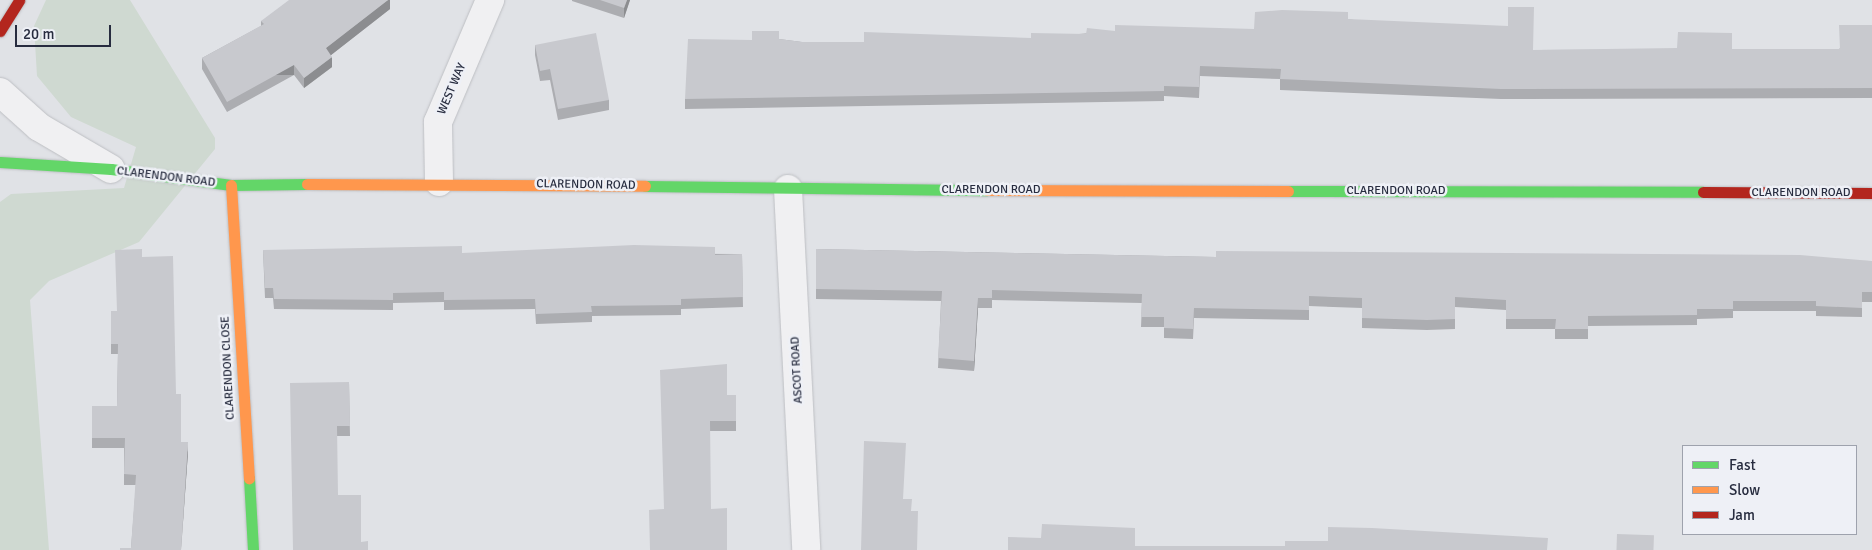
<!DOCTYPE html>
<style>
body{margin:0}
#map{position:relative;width:1872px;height:550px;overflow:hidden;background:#e0e2e6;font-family:Signika,sans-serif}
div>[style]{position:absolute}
.green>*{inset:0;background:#cfd9d1}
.roads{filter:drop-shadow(0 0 1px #bdbfc3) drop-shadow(0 0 1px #bdbfc3)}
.street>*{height:28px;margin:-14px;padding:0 14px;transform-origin:14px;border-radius:14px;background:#f0f0f2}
.fast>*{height:11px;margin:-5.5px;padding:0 5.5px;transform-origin:5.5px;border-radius:5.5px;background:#63d668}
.slow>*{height:11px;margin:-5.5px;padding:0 5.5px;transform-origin:5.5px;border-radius:5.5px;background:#ff974d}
.jam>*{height:11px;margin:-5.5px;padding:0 5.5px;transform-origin:5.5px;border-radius:5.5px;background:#b3261e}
.wall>*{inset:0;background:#acadb1}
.shaded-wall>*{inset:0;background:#8c8d90;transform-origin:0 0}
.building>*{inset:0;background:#c8c9ce;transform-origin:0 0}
span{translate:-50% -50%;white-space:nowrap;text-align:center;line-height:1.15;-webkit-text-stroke:5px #eef0f6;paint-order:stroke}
.street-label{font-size:12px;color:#272c3f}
.legend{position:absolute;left:1682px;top:445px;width:175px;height:90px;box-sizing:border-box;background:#eef0f6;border:1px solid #9ea2ad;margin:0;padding:6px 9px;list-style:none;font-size:15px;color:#272c3f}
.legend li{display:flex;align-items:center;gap:10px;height:25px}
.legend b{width:25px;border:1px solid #9ea2ad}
.scale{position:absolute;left:15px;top:25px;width:96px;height:22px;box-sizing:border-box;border:2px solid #272c3f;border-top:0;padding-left:6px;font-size:15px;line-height:18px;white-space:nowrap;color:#272c3f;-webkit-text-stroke:4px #eef0f6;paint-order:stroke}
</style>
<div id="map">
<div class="green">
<i style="clip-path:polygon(46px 0,130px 0,215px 138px,215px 149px,139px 242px,49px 281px,30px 300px,49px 550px,0 550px,0 202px,11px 194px,124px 188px,136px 147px,71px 117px,37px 76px,34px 26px)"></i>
</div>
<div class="roads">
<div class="street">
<i style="left:0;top:92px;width:52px;rotate:41.9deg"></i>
<i style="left:39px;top:127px;width:83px;rotate:30.3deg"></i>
<i style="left:439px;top:182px;width:60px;rotate:-91deg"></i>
<i style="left:438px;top:122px;width:133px;rotate:-66.9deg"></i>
<i style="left:788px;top:189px;width:361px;rotate:87.1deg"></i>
</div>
<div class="fast">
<i style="left:0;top:162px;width:111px;rotate:3.6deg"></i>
<i style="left:111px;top:169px;width:121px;rotate:7.6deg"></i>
<i style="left:231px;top:185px;width:76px;rotate:-0.8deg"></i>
<i style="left:645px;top:186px;width:342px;rotate:0.7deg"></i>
<i style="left:1288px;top:191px;width:415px;rotate:0.1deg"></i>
<i style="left:249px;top:478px;width:72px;rotate:86.8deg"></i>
</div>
<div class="slow">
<i style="left:307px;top:184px;width:338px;rotate:0.3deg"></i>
<i style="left:231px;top:185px;width:294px;rotate:86.5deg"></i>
<i style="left:987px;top:190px;width:301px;rotate:0.2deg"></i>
</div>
<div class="jam">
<i style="left:0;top:31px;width:36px;rotate:-58deg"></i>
<i style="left:1703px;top:192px;width:169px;rotate:0.3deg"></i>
</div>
</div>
<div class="wall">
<i style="clip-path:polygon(390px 0,390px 9px,331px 55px,332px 67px,304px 88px,294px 75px,227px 112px,202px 69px,202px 58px,261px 26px,261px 21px)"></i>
<i style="clip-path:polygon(572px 0,630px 0,624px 18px,572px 1px)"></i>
<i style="clip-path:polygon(1348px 19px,1533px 50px,1839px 49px,1872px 25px,1872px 98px,1501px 99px,1280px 90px,1280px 79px,1200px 76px,1199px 98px,1164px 96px,1164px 101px,685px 109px,685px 99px,752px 40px,779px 39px,802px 42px,864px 42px,1031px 38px,1115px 31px,1254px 29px)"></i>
<i style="clip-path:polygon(535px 45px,609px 100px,609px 110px,558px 120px,550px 80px,540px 81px,535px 55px)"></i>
<i style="clip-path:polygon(816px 249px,1216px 257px,1872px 261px,1872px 302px,1862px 302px,1862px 317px,1816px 316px,1816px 311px,1733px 311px,1733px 318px,1697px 319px,1697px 325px,1588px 326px,1588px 339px,1555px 339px,1555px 329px,1506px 329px,1506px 310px,1455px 307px,1455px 329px,1427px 330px,1362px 328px,1362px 308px,1309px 306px,1309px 320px,1194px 318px,1193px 339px,1164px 338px,1164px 327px,1141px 327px,1142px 303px,992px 300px,992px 308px,978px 308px,974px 371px,938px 368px,941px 301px,816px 299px)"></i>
<i style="clip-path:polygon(263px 250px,462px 253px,742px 254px,743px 307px,681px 309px,681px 315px,592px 316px,592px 322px,536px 324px,535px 309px,444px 310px,444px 302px,393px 303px,393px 310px,274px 309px,273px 298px,265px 298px)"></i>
<i style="clip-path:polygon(142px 257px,176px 394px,181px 442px,188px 452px,181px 550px,131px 548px,136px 485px,124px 485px,124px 448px,92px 448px,92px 406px,117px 406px,118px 354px,111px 354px,111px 311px,117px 311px)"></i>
<i style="clip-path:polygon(727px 364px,727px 395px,736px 395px,736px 431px,710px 431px,664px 509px)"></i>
<i style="clip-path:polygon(349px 382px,350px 436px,337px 436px,293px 550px)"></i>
</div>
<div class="shaded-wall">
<i style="clip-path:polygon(388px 0,390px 0,390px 9px,326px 59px,326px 48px)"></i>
<i style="clip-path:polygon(627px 0,630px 0,624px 18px,624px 8px)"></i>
<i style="clip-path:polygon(332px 57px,332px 67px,304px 88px,304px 78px)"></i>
<i style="left:294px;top:65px;width:10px;height:77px;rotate:90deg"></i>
<i style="clip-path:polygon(978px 298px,978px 308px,974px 371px,974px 361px)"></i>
<i style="clip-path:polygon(188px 442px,188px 452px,181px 550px)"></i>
</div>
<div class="building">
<i style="clip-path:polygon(289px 0,388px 0,326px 48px,332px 57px,304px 78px,294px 65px,227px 102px,202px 58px,264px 24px,261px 21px)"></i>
<i style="clip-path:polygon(600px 0,627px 0,624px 8px)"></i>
<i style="clip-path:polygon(1508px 7px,1534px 7px,1533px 50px,1677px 48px,1678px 32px,1732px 33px,1732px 49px,1840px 49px,1839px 25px,1872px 25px,1872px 88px,1501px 89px,1280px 79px,1281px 69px,1200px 66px,1199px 87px,1164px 86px,1164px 91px,685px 99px,688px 39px,752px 40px,752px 31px,779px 31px,779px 39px,802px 42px,864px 42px,864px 32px,1031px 38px,1031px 33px,1086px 34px,1087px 28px,1115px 31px,1115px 25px,1254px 29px,1255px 12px,1282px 10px,1348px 12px,1348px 19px,1508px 26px)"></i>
<i style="clip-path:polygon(596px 33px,609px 100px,558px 109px,550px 69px,540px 71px,535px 45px)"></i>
<i style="clip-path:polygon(634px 245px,715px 247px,715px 255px,742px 254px,743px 297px,681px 299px,681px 305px,591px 306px,592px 312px,536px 314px,535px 299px,444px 300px,444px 292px,393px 293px,393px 300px,274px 299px,273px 288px,265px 288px,263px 250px,462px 246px,462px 253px)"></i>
<i style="clip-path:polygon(142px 249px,142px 257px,173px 256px,176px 394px,181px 394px,181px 442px,188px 442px,181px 550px,186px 550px,120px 550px,120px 548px,131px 548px,136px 475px,124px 474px,125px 438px,92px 438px,92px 406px,117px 406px,118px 344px,111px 344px,111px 311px,117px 311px,115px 250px)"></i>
<i style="clip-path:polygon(816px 249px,1216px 257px,1216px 251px,1800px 255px,1872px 261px,1872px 292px,1862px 292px,1862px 308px,1816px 306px,1816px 301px,1733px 301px,1733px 309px,1697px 309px,1697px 315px,1588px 316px,1588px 329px,1555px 329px,1556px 319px,1506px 319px,1506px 300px,1455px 297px,1455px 319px,1427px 320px,1362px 318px,1362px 298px,1309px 296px,1309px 310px,1194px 308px,1193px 329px,1164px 328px,1164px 317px,1141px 317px,1142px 294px,992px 290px,992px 298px,978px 298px,974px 361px,938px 358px,942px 291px,816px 289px)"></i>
<i style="clip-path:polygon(727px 364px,727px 395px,736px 395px,736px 421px,710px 421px,711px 509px,727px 508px,727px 550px,650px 550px,649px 510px,664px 509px,660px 370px)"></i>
<i style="clip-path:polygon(349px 382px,350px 426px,337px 426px,338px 495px,361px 495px,361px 542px,368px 541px,368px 550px,293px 550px,290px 383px)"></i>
<i style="clip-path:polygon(864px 441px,906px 443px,903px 499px,912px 499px,911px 511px,918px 511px,917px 550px,861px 550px)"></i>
<i style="clip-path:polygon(1042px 524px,1135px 528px,1135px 546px,1285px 546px,1285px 541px,1328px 541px,1328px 527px,1372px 528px,1548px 538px,1547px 550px,1560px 550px,1008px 550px,1008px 537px,1041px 538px)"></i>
<i style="left:1617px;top:534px;width:37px;height:16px;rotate:2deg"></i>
</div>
<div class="street-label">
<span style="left:452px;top:89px;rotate:-67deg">WEST WAY</span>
<span style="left:166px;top:177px;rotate:7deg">CLARENDON ROAD</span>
<span style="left:586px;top:185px;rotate:1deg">CLARENDON ROAD</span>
<span style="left:991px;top:190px">CLARENDON ROAD</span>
<span style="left:1396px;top:191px">CLARENDON ROAD</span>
<span style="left:1801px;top:193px">CLARENDON ROAD</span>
<span style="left:228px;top:368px;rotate:-93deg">CLARENDON CLOSE</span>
<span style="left:797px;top:370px;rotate:-93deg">ASCOT ROAD</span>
</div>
<ul class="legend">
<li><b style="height:6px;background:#63d668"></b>Fast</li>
<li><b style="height:6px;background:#ff974d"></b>Slow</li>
<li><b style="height:6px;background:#b3261e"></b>Jam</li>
</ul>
<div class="scale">20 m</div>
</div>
